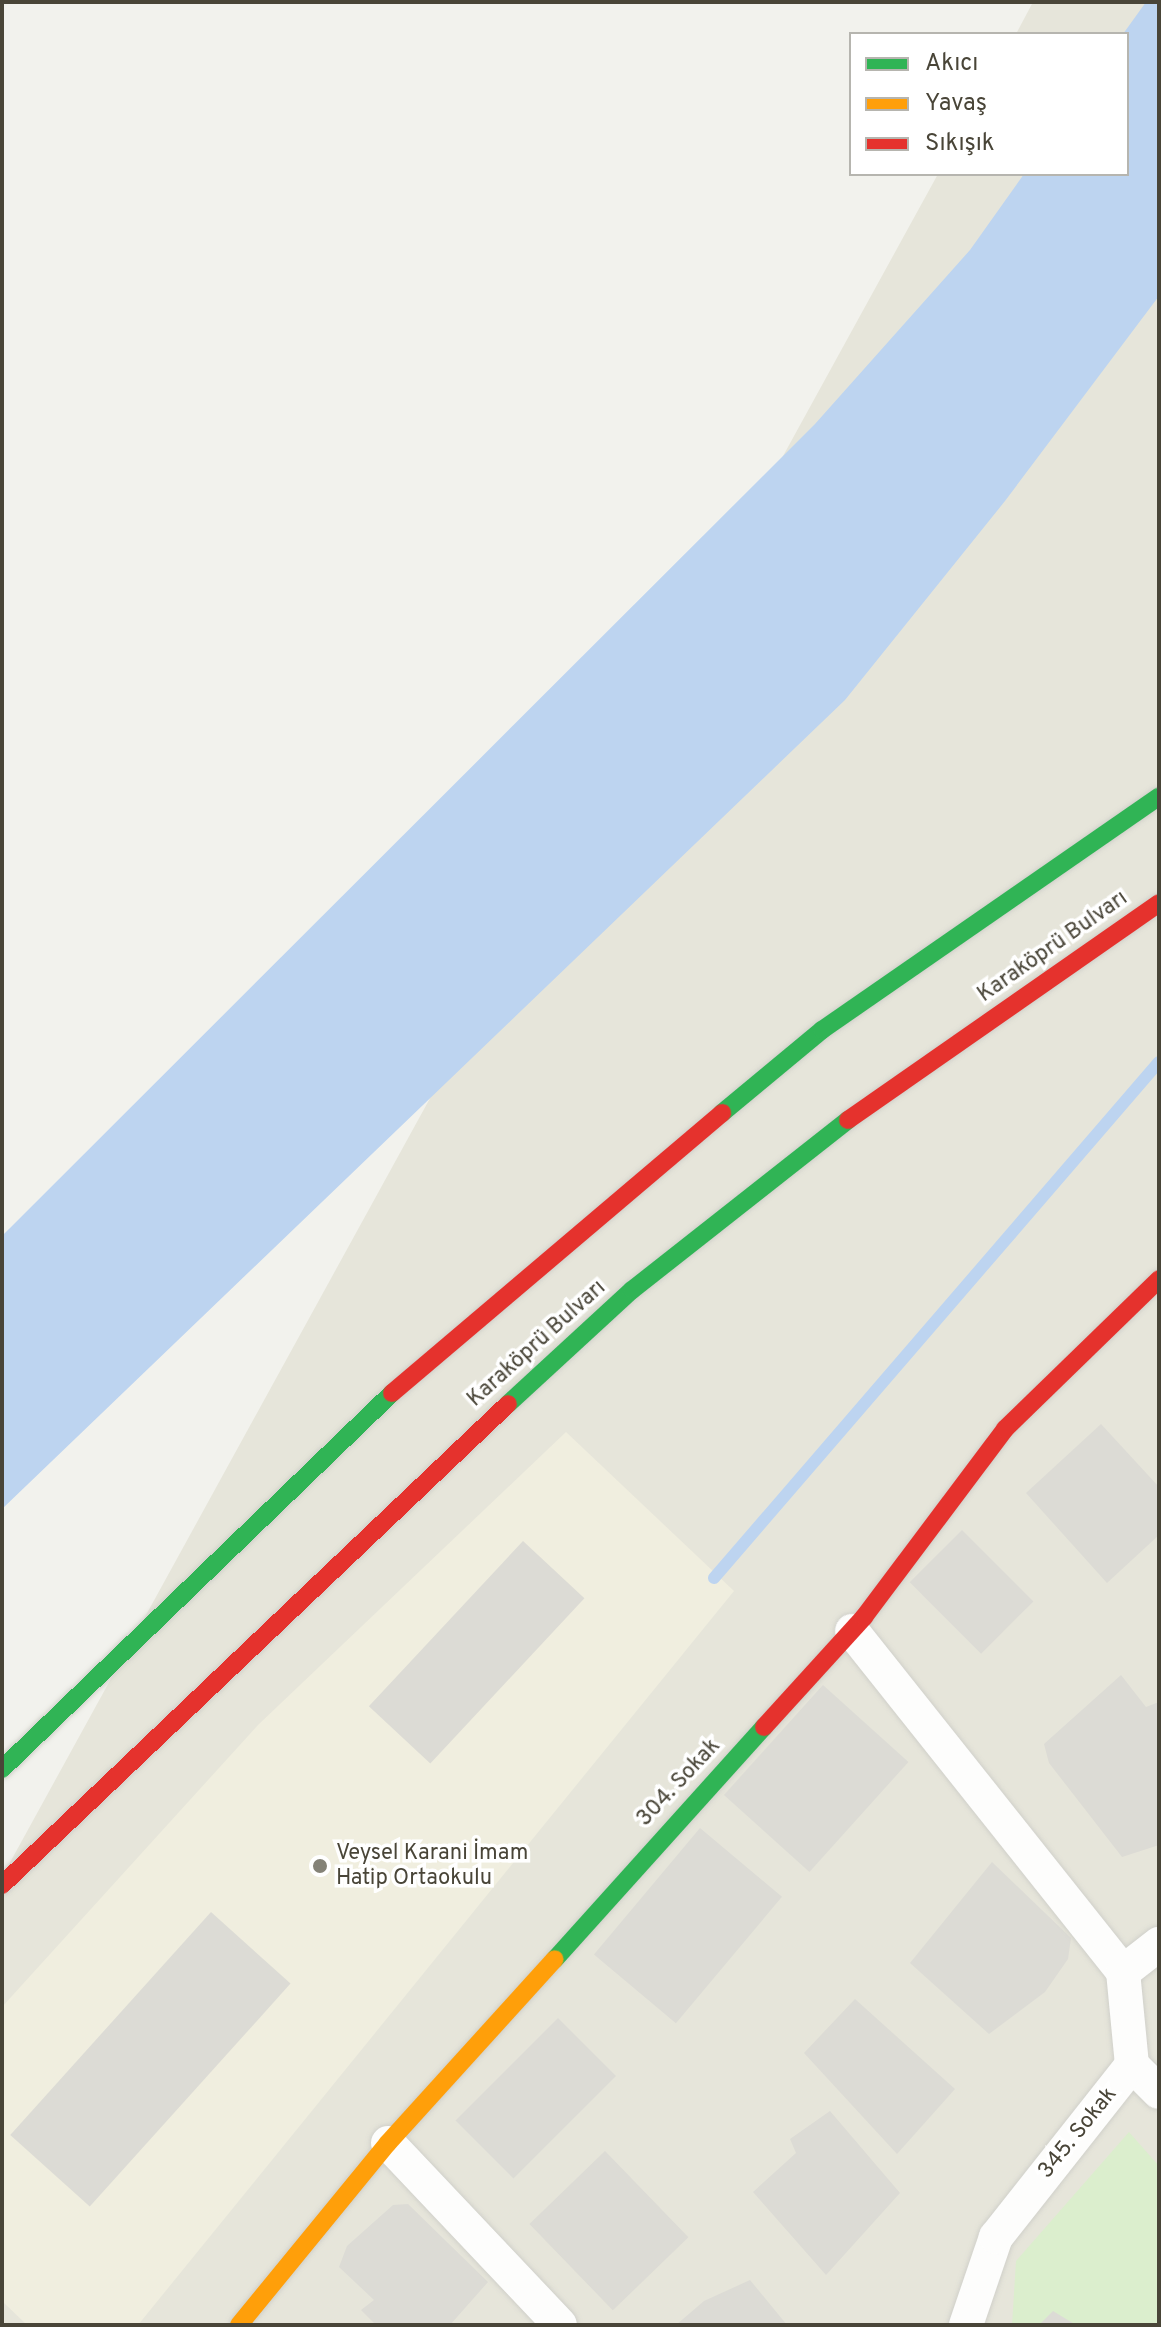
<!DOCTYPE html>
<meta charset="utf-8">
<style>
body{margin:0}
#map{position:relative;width:1161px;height:2327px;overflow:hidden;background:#f2f2ed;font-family:Overpass,sans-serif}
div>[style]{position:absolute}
.residential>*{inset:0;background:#e6e5da}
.education>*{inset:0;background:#f0eedf}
.green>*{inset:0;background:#dbeecd}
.water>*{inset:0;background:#bdd4f0}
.stream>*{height:12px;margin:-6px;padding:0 6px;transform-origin:6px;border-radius:6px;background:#bdd4f0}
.building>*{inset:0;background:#dcdbd5;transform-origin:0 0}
.roads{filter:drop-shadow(0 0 2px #d0d0ca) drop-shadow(0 0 2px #d0d0ca)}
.street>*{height:34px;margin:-17px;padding:0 17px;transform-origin:17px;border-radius:17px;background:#fdfdfc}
.fast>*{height:18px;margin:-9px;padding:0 9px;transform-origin:9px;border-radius:9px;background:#30b455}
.slow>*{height:18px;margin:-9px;padding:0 9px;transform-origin:9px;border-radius:9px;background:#ff9f0a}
.jam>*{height:18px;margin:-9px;padding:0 9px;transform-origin:9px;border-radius:9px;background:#e5322d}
.dots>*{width:22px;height:22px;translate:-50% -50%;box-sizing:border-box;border:4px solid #fff;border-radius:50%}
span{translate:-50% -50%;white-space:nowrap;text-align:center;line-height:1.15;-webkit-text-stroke:7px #fff;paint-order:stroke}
.street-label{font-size:22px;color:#494538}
.poi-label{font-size:22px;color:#494538}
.left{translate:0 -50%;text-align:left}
.frame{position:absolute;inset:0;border:4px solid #494538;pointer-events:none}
.legend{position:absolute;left:849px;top:32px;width:280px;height:144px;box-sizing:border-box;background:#fff;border:2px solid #b6b5af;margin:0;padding:10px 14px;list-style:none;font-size:24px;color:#494538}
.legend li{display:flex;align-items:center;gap:16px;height:40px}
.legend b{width:40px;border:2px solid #b6b5af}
</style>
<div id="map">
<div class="residential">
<i style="clip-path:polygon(1033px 2px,1159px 2px,1159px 2325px,2px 2325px,2px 1877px,938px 174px,1127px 174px,1127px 34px,1016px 34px)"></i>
</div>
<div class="education">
<i style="clip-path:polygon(566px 1432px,734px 1591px,138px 2325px,27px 2325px,2px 2301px,2px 2007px,258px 1725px)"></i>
</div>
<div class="green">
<i style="clip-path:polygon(1129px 2132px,1159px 2166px,1159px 2325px,1012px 2325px,1016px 2261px)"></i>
</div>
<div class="water">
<i style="clip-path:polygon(1146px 2px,1159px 2px,1159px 296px,1005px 501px,845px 700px,2px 1509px,2px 1236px,815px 424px,970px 250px,1024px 174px,1127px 174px,1123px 34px)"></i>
</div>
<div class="stream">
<i style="left:714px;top:1578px;width:681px;rotate:-49.23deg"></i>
</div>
<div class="building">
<i style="clip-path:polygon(1101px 1424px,1159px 1487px,1159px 1535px,1107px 1583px,1026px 1493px)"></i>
<i style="left:962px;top:1530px;width:101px;height:74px;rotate:45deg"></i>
<i style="left:523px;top:1541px;width:84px;height:226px;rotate:43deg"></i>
<i style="clip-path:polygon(1121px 1675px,1146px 1707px,1159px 1702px,1159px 1845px,1122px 1857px,1049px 1763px,1044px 1744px)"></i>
<i style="left:823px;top:1685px;width:115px;height:148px;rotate:42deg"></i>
<i style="left:700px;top:1828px;width:107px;height:165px;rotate:40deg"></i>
<i style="clip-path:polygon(992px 1862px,1071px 1938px,1068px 1959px,1045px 1992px,989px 2034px,910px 1963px)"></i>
<i style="left:211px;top:1912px;width:107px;height:300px;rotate:42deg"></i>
<i style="clip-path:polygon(855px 1999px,955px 2089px,897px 2154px,804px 2053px)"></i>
<i style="left:558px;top:2018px;width:82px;height:145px;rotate:45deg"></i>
<i style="clip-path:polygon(830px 2111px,900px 2193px,826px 2275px,753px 2192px,796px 2153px,790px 2139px)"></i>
<i style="left:605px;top:2151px;width:120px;height:105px;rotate:46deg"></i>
<i style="clip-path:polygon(408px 2204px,488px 2282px,450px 2325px,376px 2325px,361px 2310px,374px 2300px,339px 2267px,347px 2246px,393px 2205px)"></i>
<i style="clip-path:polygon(750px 2280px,787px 2325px,676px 2325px,704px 2301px)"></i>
<i style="clip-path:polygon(1053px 2311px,1076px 2325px,1039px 2325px)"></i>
</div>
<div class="roads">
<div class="street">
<i style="left:852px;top:1631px;width:436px;rotate:51.5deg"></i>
<i style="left:1132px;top:2065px;width:38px;rotate:45deg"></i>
<i style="left:388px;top:2143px;width:250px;rotate:46.6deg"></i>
<i style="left:966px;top:2325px;width:93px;rotate:-71.2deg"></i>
<i style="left:996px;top:2237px;width:219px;rotate:-51.7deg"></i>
<i style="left:1132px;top:2065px;width:93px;rotate:-95.5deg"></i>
<i style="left:1123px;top:1972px;width:46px;rotate:-37.9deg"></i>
</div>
<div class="fast">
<i style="left:722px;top:1113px;width:130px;rotate:-39.7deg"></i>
<i style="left:822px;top:1030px;width:410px;rotate:-34.7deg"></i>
<i style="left:508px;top:1404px;width:168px;rotate:-42.6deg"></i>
<i style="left:632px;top:1290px;width:275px;rotate:-38.2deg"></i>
<i style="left:2px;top:1769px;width:542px;rotate:-43.95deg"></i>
<i style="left:555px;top:1959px;width:312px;rotate:-48deg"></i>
</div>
<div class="slow">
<i style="left:239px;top:2325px;width:235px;rotate:-50.7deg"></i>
<i style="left:388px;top:2143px;width:248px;rotate:-47.8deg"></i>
</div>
<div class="jam">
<i style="left:848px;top:1120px;width:379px;rotate:-34.9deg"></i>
<i style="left:392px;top:1393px;width:433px;rotate:-40.3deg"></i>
<i style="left:764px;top:1727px;width:149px;rotate:-47.7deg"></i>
<i style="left:864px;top:1617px;width:235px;rotate:-53.1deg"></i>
<i style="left:1005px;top:1429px;width:215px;rotate:-44.2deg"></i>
<i style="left:2px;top:1885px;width:698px;rotate:-43.55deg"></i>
</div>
</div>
<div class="dots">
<i style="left:320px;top:1866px;background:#848277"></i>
</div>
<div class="street-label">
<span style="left:1053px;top:947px;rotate:-35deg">Karaköprü Bulvarı</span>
<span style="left:537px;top:1344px;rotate:-42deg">Karaköprü Bulvarı</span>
<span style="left:679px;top:1783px;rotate:-47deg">304. Sokak</span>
<span style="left:1078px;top:2133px;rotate:-51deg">345. Sokak</span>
</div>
<div class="poi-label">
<span class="left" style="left:336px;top:1866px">Veysel Karani İmam<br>Hatip Ortaokulu</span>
</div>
<div class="frame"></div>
<ul class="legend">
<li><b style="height:10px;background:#30b455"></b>Akıcı</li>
<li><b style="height:10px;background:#ff9f0a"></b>Yavaş</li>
<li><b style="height:10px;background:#e5322d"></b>Sıkışık</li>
</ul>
</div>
